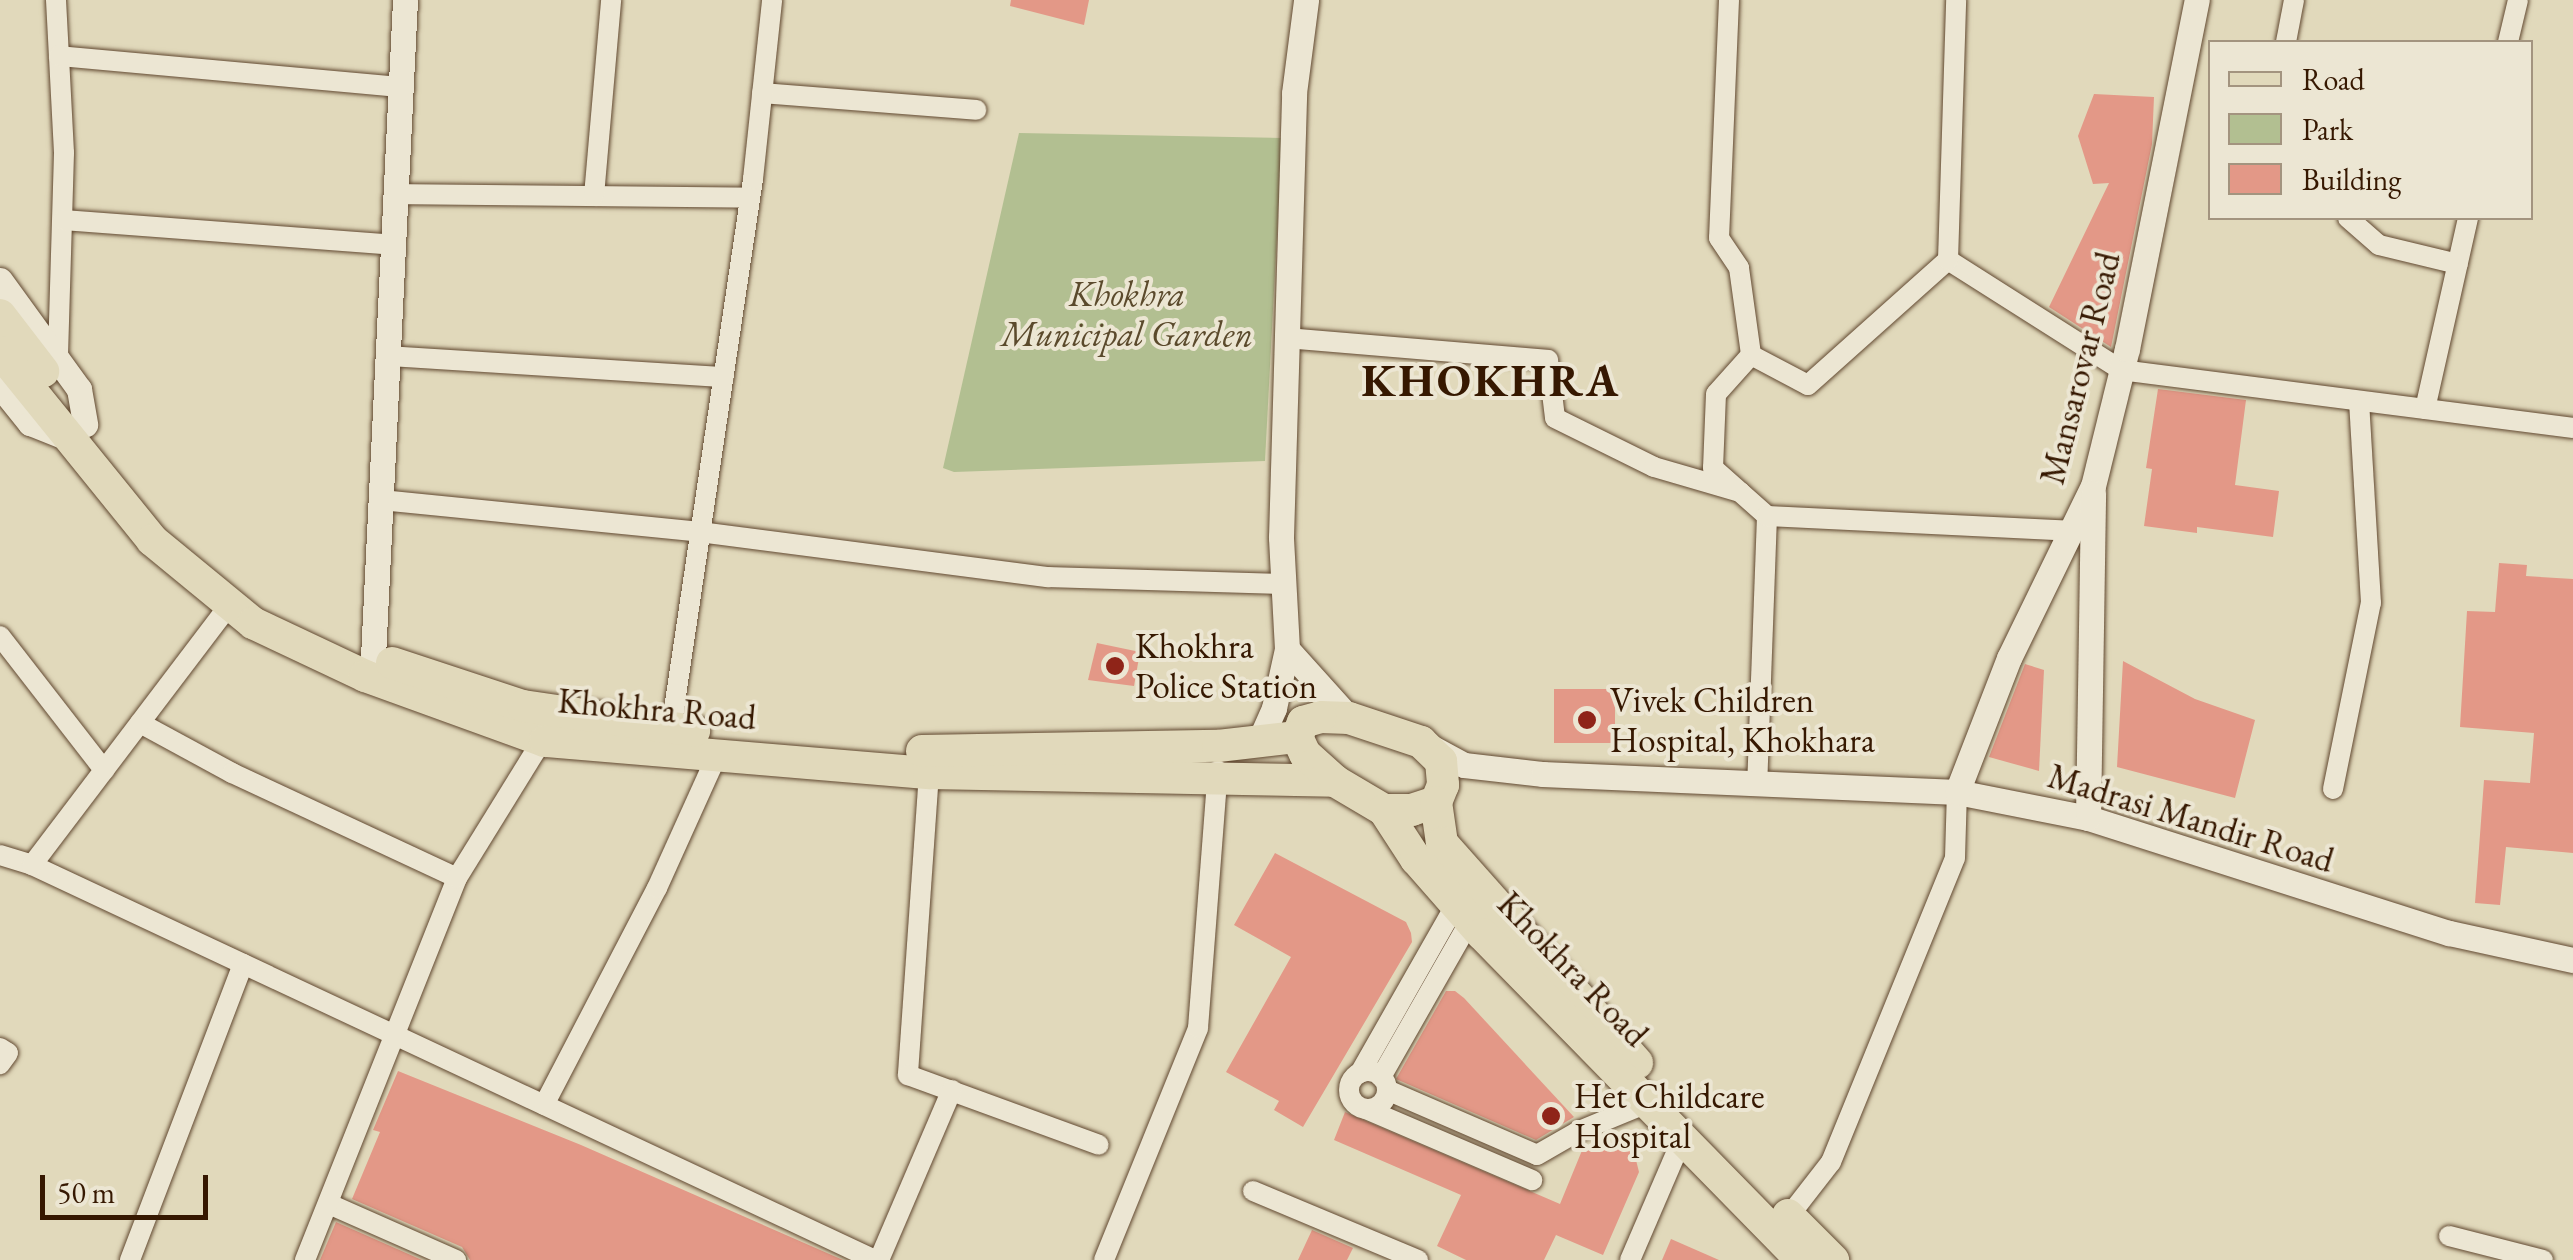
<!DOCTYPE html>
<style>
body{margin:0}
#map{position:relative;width:2573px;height:1260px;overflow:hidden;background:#e1d9bb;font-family:"EB Garamond",serif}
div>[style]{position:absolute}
.green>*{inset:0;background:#b2bf91}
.building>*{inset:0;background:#e39887;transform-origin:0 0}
.roads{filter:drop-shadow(0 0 2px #614830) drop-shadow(0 0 2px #614830)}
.minor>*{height:20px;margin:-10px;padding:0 10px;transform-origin:10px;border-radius:10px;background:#ece6d3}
.minor>.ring{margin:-10px;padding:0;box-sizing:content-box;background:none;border:20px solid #ece6d3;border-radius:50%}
.tertiary>*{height:25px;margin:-12.5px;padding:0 12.5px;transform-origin:12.5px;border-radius:12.5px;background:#ece6d3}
.primary>*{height:32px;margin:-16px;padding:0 16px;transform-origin:16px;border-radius:16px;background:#e1d9bb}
.dots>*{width:28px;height:28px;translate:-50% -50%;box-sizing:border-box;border:5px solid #ece6d3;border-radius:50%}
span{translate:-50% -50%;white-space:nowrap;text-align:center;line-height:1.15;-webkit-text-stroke:8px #ece6d3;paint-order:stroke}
.park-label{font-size:35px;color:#5b4a2c;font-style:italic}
.street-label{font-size:35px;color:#361801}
.poi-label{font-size:35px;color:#361801}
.left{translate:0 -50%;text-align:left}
.district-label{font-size:45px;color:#361801;font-weight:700;letter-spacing:2.5px}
.legend{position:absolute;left:2208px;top:40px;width:325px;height:180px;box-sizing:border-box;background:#ece6d3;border:2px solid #a3947f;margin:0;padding:12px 18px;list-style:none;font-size:30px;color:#361801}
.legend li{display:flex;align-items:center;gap:20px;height:50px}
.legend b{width:50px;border:2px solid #a3947f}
.scale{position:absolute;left:40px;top:1175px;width:168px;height:45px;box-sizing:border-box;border:5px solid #361801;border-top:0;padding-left:12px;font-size:30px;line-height:35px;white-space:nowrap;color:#361801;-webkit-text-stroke:8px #ece6d3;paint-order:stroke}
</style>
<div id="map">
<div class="green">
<i style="clip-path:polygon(1019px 133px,1282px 138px,1265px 461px,954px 472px,943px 468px)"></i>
</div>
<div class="building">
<i style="clip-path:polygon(1011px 0,1089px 0,1084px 25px,1010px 6px)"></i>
<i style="clip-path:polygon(2094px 94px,2154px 97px,2152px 144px,2111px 347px,2049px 307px,2109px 183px,2093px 184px,2078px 136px)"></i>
<i style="clip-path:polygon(2158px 389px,2246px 400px,2235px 485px,2279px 491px,2273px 537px,2197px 527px,2197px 533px,2144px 526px,2152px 469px,2146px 468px)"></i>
<i style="clip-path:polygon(2499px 563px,2527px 565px,2526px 576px,2573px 579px,2573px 853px,2506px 847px,2500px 905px,2475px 903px,2484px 780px,2530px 783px,2534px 733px,2460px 727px,2467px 611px,2495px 612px)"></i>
<i style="clip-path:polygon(1097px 643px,1140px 652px,1134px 686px,1088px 680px)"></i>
<i style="clip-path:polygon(2123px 661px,2195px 699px,2255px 720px,2235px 798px,2117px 767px)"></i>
<i style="clip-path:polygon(2025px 664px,2044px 670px,2039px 771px,1989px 757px)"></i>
<i style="left:1615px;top:689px;width:54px;height:61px;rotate:90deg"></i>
<i style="clip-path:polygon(1275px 853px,1406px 922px,1411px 933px,1412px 942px,1303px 1127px,1274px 1110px,1279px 1101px,1226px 1072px,1291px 957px,1234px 925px)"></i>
<i style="clip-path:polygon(1446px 991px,1455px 991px,1464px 998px,1574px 1117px,1536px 1140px,1396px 1079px)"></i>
<i style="clip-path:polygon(398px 1071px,581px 1145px,843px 1260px,470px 1260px,462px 1247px,352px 1199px,380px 1132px,373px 1130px)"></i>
<i style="clip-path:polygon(1345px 1112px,1560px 1204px,1583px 1148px,1601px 1141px,1621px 1144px,1635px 1156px,1639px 1172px,1603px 1255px,1556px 1235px,1544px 1260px,1466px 1260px,1437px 1246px,1461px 1195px,1334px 1140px)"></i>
<i style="clip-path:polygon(336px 1222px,422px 1260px,320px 1260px)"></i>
<i style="clip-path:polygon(1312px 1230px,1353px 1248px,1347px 1260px,1298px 1260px)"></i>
<i style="clip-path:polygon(1671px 1239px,1719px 1260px,1662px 1260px)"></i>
</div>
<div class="roads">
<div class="minor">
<i style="left:56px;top:0;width:153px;rotate:87deg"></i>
<i style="left:64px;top:153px;width:207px;rotate:91.7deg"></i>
<i style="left:1729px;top:0;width:238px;rotate:92.4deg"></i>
<i style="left:1719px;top:238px;width:36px;rotate:56deg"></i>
<i style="left:1739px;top:268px;width:88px;rotate:82.1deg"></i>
<i style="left:1751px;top:355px;width:64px;rotate:27.8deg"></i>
<i style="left:1808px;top:385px;width:188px;rotate:-41.8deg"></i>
<i style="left:1948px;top:260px;width:205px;rotate:32.4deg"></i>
<i style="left:2121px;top:370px;width:456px;rotate:7.3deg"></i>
<i style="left:2286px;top:42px;width:43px;rotate:-79.2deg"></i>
<i style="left:2508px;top:42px;width:43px;rotate:-76.6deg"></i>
<i style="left:59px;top:56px;width:343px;rotate:5.2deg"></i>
<i style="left:762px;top:93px;width:215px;rotate:4.5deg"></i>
<i style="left:396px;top:194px;width:354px;rotate:0.6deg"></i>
<i style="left:594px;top:196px;width:197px;rotate:-85deg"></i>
<i style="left:2348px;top:218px;width:41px;rotate:41.1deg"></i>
<i style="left:2379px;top:245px;width:81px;rotate:13.5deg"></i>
<i style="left:63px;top:220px;width:331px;rotate:4.3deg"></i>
<i style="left:1948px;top:260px;width:260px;rotate:-88.2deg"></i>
<i style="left:1287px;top:338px;width:262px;rotate:4.8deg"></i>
<i style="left:1548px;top:360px;width:58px;rotate:83.1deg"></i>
<i style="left:1555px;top:418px;width:110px;rotate:26.3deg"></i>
<i style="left:1654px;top:467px;width:90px;rotate:16.2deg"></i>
<i style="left:1751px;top:355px;width:52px;rotate:131.9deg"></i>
<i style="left:1716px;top:394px;width:74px;rotate:92.3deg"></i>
<i style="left:1713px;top:468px;width:72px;rotate:41.6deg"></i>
<i style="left:1767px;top:516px;width:267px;rotate:92.1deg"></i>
<i style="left:388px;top:356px;width:336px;rotate:3.6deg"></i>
<i style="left:2425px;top:409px;width:196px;rotate:-77.3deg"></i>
<i style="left:381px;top:500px;width:321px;rotate:5.7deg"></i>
<i style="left:700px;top:532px;width:351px;rotate:7.4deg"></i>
<i style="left:1048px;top:577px;width:233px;rotate:1.7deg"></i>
<i style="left:1767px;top:516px;width:304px;rotate:2.8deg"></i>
<i style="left:0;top:636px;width:170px;rotate:52.2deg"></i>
<i style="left:140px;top:723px;width:105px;rotate:28.5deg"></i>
<i style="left:232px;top:773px;width:248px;rotate:25deg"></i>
<i style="left:671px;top:729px;width:556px;rotate:-81.52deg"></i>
<i style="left:753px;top:179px;width:180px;rotate:-83.9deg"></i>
<i style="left:929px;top:773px;width:303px;rotate:94deg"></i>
<i style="left:908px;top:1075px;width:203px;rotate:20.1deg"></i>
<i style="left:2333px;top:789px;width:190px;rotate:-78.5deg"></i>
<i style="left:2371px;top:603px;width:202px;rotate:-93.4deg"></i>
<i style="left:0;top:855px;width:34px;rotate:17deg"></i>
<i style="left:32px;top:865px;width:931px;rotate:25.11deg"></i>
<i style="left:32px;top:865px;width:328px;rotate:-52.8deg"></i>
<i style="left:0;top:1048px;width:9px;rotate:32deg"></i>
<i style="left:8px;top:1053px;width:14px;rotate:126deg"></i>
<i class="ring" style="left:1349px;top:1071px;width:18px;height:18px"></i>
<i style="left:1360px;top:1073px;width:194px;rotate:-60.4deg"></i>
<i style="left:1381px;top:1077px;width:180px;rotate:-60.3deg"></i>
<i style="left:1387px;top:1090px;width:163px;rotate:23.4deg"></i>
<i style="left:1537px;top:1155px;width:46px;rotate:-29.9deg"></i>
<i style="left:1577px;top:1132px;width:76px;rotate:-22.5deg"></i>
<i style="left:544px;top:1105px;width:245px;rotate:-62.5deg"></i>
<i style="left:657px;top:888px;width:146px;rotate:-65.7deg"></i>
<i style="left:1366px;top:1109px;width:181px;rotate:23.2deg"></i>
<i style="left:1253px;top:1191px;width:179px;rotate:22.7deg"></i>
<i style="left:329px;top:1204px;width:139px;rotate:23.8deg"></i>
<i style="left:1789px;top:1216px;width:68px;rotate:-52.1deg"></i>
<i style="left:1831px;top:1162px;width:328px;rotate:-67.8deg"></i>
<i style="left:1955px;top:858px;width:66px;rotate:-88.3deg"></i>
<i style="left:2449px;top:1236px;width:97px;rotate:14.3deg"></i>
<i style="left:130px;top:1260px;width:317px;rotate:-69.1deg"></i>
<i style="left:305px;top:1260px;width:411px;rotate:-68.3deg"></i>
<i style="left:457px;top:878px;width:172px;rotate:-58.3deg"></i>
<i style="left:879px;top:1260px;width:185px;rotate:-66.8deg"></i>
<i style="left:1104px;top:1260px;width:250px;rotate:-67.9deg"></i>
<i style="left:1198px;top:1028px;width:258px;rotate:-85.6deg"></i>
<i style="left:1630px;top:1260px;width:132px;rotate:-66.7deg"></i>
</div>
<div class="tertiary">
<i style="left:0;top:280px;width:135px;rotate:54.1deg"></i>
<i style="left:79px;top:389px;width:36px;rotate:80deg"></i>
<i style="left:0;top:386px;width:48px;rotate:51deg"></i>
<i style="left:30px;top:423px;width:43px;rotate:21.8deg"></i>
<i style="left:1287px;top:649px;width:93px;rotate:48.1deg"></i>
<i style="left:373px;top:657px;width:658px;rotate:-87.21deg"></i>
<i style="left:1259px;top:742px;width:37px;rotate:-66deg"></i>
<i style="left:1274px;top:708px;width:60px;rotate:-77.6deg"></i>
<i style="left:1287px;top:649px;width:112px;rotate:-93.1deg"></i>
<i style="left:1281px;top:537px;width:444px;rotate:-88.3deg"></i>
<i style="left:1294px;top:93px;width:94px;rotate:-82.6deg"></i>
<i style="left:1427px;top:745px;width:42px;rotate:28.4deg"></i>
<i style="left:1464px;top:765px;width:80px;rotate:6.5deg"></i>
<i style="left:1543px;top:774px;width:414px;rotate:2.5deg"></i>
<i style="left:1957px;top:792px;width:134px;rotate:11.2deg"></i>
<i style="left:2088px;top:818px;width:379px;rotate:17.7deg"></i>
<i style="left:2449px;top:933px;width:127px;rotate:12.3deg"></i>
<i style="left:1957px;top:792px;width:144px;rotate:-68.8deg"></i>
<i style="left:2009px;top:658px;width:191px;rotate:-64deg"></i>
<i style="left:2093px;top:486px;width:141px;rotate:-76.1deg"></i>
<i style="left:2127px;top:349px;width:356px;rotate:-78.7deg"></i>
<i style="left:2088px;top:818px;width:325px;rotate:-89.1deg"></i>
</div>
<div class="primary">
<i style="left:0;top:315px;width:71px;rotate:52.5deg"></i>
<i style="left:0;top:352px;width:242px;rotate:51deg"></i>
<i style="left:152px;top:540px;width:131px;rotate:39.4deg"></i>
<i style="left:253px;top:623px;width:124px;rotate:25.3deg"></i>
<i style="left:365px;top:676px;width:191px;rotate:19.9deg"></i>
<i style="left:545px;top:741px;width:385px;rotate:4.8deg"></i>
<i style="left:929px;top:773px;width:406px;rotate:1.1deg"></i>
<i style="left:392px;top:663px;width:138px;rotate:18.2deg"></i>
<i style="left:523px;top:706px;width:173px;rotate:8.3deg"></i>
<i style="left:1320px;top:717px;width:29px;rotate:2deg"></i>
<i style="left:1349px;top:718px;width:76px;rotate:18.4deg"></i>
<i style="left:1421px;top:742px;width:28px;rotate:44deg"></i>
<i style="left:1441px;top:761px;width:24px;rotate:85deg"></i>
<i style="left:1443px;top:785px;width:18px;rotate:112deg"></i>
<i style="left:1436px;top:802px;width:25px;rotate:162deg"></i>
<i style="left:1412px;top:810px;width:28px;rotate:180deg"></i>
<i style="left:1384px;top:810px;width:57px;rotate:-149.4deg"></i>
<i style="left:1335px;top:781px;width:40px;rotate:-138deg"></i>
<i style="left:1305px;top:754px;width:19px;rotate:-115deg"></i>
<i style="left:1297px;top:737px;width:16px;rotate:-68deg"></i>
<i style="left:1303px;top:722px;width:18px;rotate:-16deg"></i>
<i style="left:922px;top:751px;width:296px;rotate:-1deg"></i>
<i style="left:1218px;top:746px;width:80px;rotate:-6.5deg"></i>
<i style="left:1436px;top:802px;width:41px;rotate:81.7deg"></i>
<i style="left:1442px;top:843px;width:294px;rotate:48.4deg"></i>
<i style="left:1384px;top:810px;width:59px;rotate:56.9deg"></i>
<i style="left:1416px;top:859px;width:100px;rotate:48.7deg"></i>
<i style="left:1482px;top:934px;width:456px;rotate:45.6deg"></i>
<i style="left:1788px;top:1215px;width:64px;rotate:45deg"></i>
</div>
</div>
<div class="dots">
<i style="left:1115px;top:666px;background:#8f2418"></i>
<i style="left:1587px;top:720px;background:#8f2418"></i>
<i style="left:1551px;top:1116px;background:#8f2418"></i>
</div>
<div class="park-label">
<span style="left:1127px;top:314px">Khokhra<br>Municipal Garden</span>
</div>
<div class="street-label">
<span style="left:2080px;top:368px;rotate:-76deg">Mansarovar Road</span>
<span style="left:657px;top:709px;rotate:5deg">Khokhra Road</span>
<span style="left:2191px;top:818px;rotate:17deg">Madrasi Mandir Road</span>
<span style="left:1573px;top:969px;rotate:46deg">Khokhra Road</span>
</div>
<div class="poi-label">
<span class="left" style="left:1135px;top:666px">Khokhra<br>Police Station</span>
<span class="left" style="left:1610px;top:720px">Vivek Children<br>Hospital, Khokhara</span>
<span class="left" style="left:1574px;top:1116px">Het Childcare<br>Hospital</span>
</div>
<div class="district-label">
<span style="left:1491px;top:381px">KHOKHRA</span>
</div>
<ul class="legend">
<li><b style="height:12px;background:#e1d9bb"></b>Road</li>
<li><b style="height:28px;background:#b2bf91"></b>Park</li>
<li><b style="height:28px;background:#e39887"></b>Building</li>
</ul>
<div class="scale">50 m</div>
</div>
